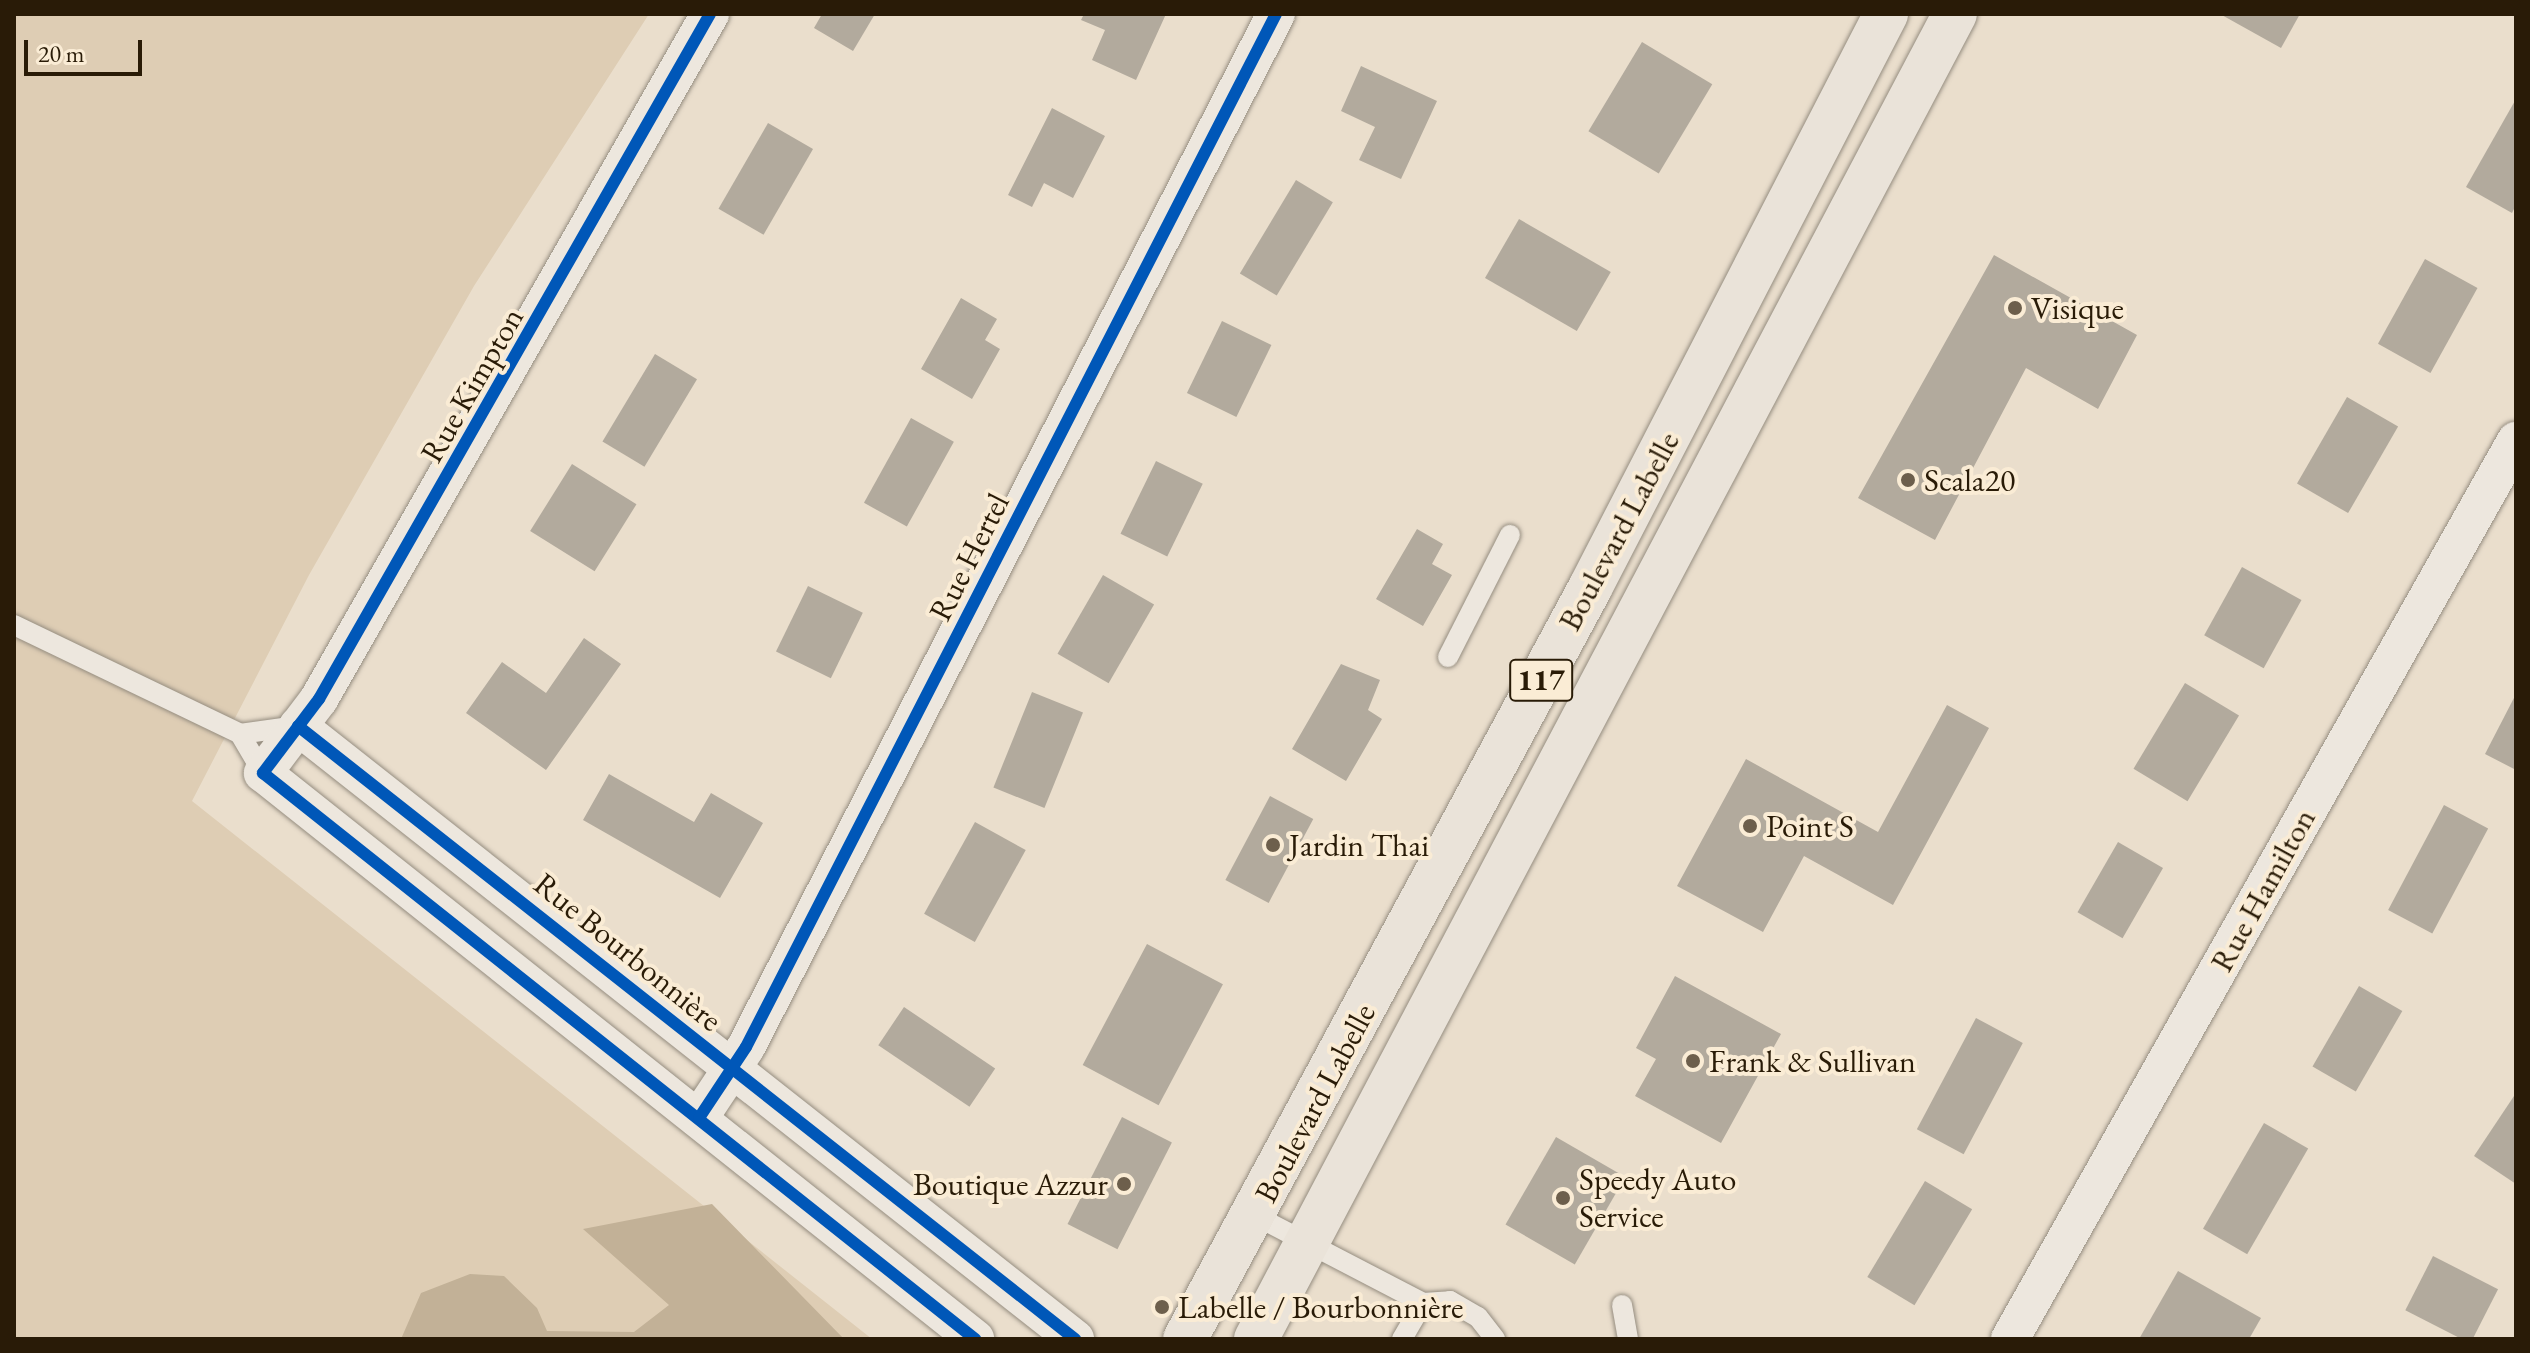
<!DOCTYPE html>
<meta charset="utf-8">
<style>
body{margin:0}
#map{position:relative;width:2530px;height:1353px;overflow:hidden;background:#eadecc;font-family:"EB Garamond",serif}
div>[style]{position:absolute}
.green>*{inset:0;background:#decdb4}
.water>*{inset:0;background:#c2b197}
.building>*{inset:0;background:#b2aa9d;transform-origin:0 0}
.roads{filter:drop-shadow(0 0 2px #958d80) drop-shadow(0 0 2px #958d80)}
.lane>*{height:20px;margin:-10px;padding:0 10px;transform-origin:10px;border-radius:10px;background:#ede7de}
.street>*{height:38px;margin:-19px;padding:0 19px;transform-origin:19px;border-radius:19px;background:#ede7de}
.primary>*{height:44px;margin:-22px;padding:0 22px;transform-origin:22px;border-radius:22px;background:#eae3d9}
.cycleway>*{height:12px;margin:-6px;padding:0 6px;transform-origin:6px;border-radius:6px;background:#0057b8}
.dots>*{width:22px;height:22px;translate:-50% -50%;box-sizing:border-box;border:4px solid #faecd5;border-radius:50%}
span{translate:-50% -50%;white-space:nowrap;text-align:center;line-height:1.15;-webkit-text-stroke:8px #faecd5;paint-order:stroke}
.shield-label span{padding:2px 6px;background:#faecd5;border:2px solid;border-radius:6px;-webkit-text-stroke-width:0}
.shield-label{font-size:30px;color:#291b07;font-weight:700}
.poi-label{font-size:32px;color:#291b07}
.left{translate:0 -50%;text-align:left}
.right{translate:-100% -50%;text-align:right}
.street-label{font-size:32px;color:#291b07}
.frame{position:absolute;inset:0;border:16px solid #291b07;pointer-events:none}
.scale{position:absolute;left:24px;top:40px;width:118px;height:36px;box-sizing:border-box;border:4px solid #291b07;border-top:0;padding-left:10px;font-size:24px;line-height:28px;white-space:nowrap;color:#291b07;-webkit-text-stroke:6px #faecd5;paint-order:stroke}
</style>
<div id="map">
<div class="green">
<i style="clip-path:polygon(14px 14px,649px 14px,474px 286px,309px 575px,192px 801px,872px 1339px,14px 1339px)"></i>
</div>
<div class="water">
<i style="clip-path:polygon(712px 1204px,844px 1339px,401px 1339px,421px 1293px,470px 1274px,504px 1276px,537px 1308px,547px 1331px,634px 1332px,669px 1305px,583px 1229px)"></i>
</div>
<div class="building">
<i style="clip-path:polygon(822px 14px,875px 14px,853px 51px,814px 28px)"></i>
<i style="clip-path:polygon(1084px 14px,1166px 14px,1136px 80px,1092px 60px,1105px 30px,1081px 20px)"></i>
<i style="clip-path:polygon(2220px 14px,2300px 14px,2281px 48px)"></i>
<i style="left:1642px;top:42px;width:82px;height:104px;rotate:31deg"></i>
<i style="clip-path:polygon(1361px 66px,1437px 101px,1401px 179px,1359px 160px,1375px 127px,1341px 111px)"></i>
<i style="clip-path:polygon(2516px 99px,2516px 205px,2512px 213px,2466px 187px)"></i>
<i style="clip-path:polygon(1052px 108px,1105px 136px,1073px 198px,1044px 183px,1032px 207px,1008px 195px)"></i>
<i style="left:768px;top:123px;width:52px;height:99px;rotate:30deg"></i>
<i style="left:1296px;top:180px;width:43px;height:109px;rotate:31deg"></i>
<i style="left:1519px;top:219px;width:106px;height:68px;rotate:30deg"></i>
<i style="clip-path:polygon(1994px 255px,2137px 335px,2098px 409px,2026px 368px,1935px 540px,1858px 498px)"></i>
<i style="left:2425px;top:259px;width:60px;height:97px;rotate:29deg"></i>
<i style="clip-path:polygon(961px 298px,997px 319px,985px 340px,1000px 349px,972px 399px,921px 369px)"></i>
<i style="left:1222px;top:321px;width:55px;height:80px;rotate:26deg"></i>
<i style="left:655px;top:354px;width:49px;height:102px;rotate:31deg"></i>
<i style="left:2347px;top:397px;width:59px;height:100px;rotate:30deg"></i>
<i style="left:911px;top:418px;width:49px;height:97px;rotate:29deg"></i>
<i style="left:1156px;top:461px;width:52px;height:81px;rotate:26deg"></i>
<i style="left:572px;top:464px;width:76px;height:79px;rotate:32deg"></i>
<i style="clip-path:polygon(1417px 529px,1443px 544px,1432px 564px,1452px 575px,1423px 626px,1376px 599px)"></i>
<i style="left:2242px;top:567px;width:68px;height:78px;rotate:29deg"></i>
<i style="left:1103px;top:575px;width:59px;height:91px;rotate:30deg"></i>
<i style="left:808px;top:586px;width:61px;height:73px;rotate:26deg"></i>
<i style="clip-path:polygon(584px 638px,621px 664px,546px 770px,466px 713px,502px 662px,546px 693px)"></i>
<i style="clip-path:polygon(1341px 664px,1380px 680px,1368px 710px,1382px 719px,1346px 781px,1292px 749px)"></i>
<i style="left:2185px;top:683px;width:63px;height:100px;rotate:31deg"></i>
<i style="left:1032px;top:692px;width:55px;height:103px;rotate:22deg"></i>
<i style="clip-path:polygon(2516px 694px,2516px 770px,2485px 754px)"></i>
<i style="clip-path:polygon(1947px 705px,1989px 728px,1893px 905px,1804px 856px,1763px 932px,1677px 886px,1746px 759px,1878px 832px)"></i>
<i style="clip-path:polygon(609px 774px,694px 822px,711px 793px,763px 823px,720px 898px,583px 820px)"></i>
<i style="left:1270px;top:796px;width:49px;height:95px;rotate:28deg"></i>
<i style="left:2444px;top:805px;width:50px;height:119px;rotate:28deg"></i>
<i style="left:975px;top:822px;width:58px;height:105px;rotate:29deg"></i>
<i style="left:2118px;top:842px;width:52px;height:81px;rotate:30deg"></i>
<i style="left:1147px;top:944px;width:86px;height:137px;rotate:28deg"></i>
<i style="clip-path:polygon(1675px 976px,1781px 1034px,1721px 1143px,1635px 1096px,1656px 1059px,1636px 1048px)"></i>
<i style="left:2359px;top:986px;width:50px;height:93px;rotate:30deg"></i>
<i style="left:904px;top:1007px;width:110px;height:46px;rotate:34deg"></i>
<i style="left:1976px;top:1018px;width:53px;height:126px;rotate:28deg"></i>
<i style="clip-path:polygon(2516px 1093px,2516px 1184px,2474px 1156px)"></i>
<i style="left:1122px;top:1117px;width:56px;height:120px;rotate:27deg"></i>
<i style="left:2264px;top:1123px;width:51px;height:122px;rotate:30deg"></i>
<i style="left:1556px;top:1137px;width:80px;height:101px;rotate:30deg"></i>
<i style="left:1925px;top:1181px;width:55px;height:112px;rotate:31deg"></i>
<i style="left:2433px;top:1256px;width:73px;height:61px;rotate:27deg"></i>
<i style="clip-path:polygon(2178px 1271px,2261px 1318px,2249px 1339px,2139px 1339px)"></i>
</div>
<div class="roads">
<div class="lane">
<i style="left:14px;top:625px;width:251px;rotate:25.7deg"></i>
<i style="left:240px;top:734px;width:58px;rotate:-8deg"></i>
<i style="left:1448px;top:657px;width:137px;rotate:-63.1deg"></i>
<i style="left:240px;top:734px;width:45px;rotate:59.5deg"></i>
<i style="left:1254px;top:1215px;width:191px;rotate:27.5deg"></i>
<i style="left:1423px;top:1303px;width:42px;rotate:120.3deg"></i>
<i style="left:1423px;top:1303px;width:27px;rotate:-4deg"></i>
<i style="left:1450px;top:1301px;width:32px;rotate:30deg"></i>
<i style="left:1478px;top:1317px;width:28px;rotate:52deg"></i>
<i style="left:1622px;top:1305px;width:35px;rotate:80deg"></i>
</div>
<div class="street">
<i style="left:710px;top:14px;width:789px;rotate:119.72deg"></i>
<i style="left:319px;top:699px;width:93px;rotate:127.1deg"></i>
<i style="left:263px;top:773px;width:910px;rotate:38.48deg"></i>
<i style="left:298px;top:726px;width:990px;rotate:38.27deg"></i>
<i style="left:699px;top:1118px;width:85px;rotate:-56.5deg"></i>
<i style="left:746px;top:1047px;width:1161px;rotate:-62.84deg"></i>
<i style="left:2010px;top:1339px;width:1031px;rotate:-60.6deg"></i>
</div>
<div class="primary">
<i style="left:1185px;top:1339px;width:853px;rotate:-61.66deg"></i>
<i style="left:1590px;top:588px;width:646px;rotate:-62.72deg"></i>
<i style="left:1256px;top:1339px;width:1498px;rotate:-62.19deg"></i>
</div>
</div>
<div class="cycleway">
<i style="left:710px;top:14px;width:789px;rotate:119.72deg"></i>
<i style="left:319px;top:699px;width:93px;rotate:127.1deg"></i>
<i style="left:263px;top:773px;width:910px;rotate:38.48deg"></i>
<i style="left:298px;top:726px;width:990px;rotate:38.27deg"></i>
<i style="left:699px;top:1118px;width:85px;rotate:-56.5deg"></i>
<i style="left:746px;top:1047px;width:1161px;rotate:-62.84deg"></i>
</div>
<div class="dots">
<i style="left:2015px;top:308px;background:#6d5f4c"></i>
<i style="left:1908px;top:480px;background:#6d5f4c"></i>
<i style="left:1750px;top:826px;background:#6d5f4c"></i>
<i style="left:1273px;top:845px;background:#6d5f4c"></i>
<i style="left:1693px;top:1061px;background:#6d5f4c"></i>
<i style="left:1124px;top:1184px;background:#6d5f4c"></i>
<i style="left:1563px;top:1198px;background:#6d5f4c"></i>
<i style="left:1162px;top:1307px;background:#6d5f4c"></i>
</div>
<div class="shield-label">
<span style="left:1541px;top:680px">117</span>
</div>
<div class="poi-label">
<span class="left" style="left:2031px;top:308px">Visique</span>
<span class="left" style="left:1924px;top:480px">Scala20</span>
<span class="left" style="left:1766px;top:826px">Point S</span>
<span class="left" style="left:1289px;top:845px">Jardin Thai</span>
<span class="left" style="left:1709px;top:1061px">Frank &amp; Sullivan</span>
<span class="left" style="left:1579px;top:1198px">Speedy Auto<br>Service</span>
<span class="right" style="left:1108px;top:1184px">Boutique Azzur</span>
<span class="left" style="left:1178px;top:1307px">Labelle / Bourbonnière</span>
</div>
<div class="street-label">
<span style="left:472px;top:385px;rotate:-60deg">Rue Kimpton</span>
<span style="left:1619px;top:531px;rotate:-62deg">Boulevard Labelle</span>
<span style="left:969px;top:557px;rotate:-63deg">Rue Hertel</span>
<span style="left:2263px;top:890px;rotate:-61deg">Rue Hamilton</span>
<span style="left:628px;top:952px;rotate:39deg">Rue Bourbonnière</span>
<span style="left:1315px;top:1103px;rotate:-62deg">Boulevard Labelle</span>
</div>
<div class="frame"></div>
<div class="scale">20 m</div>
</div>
